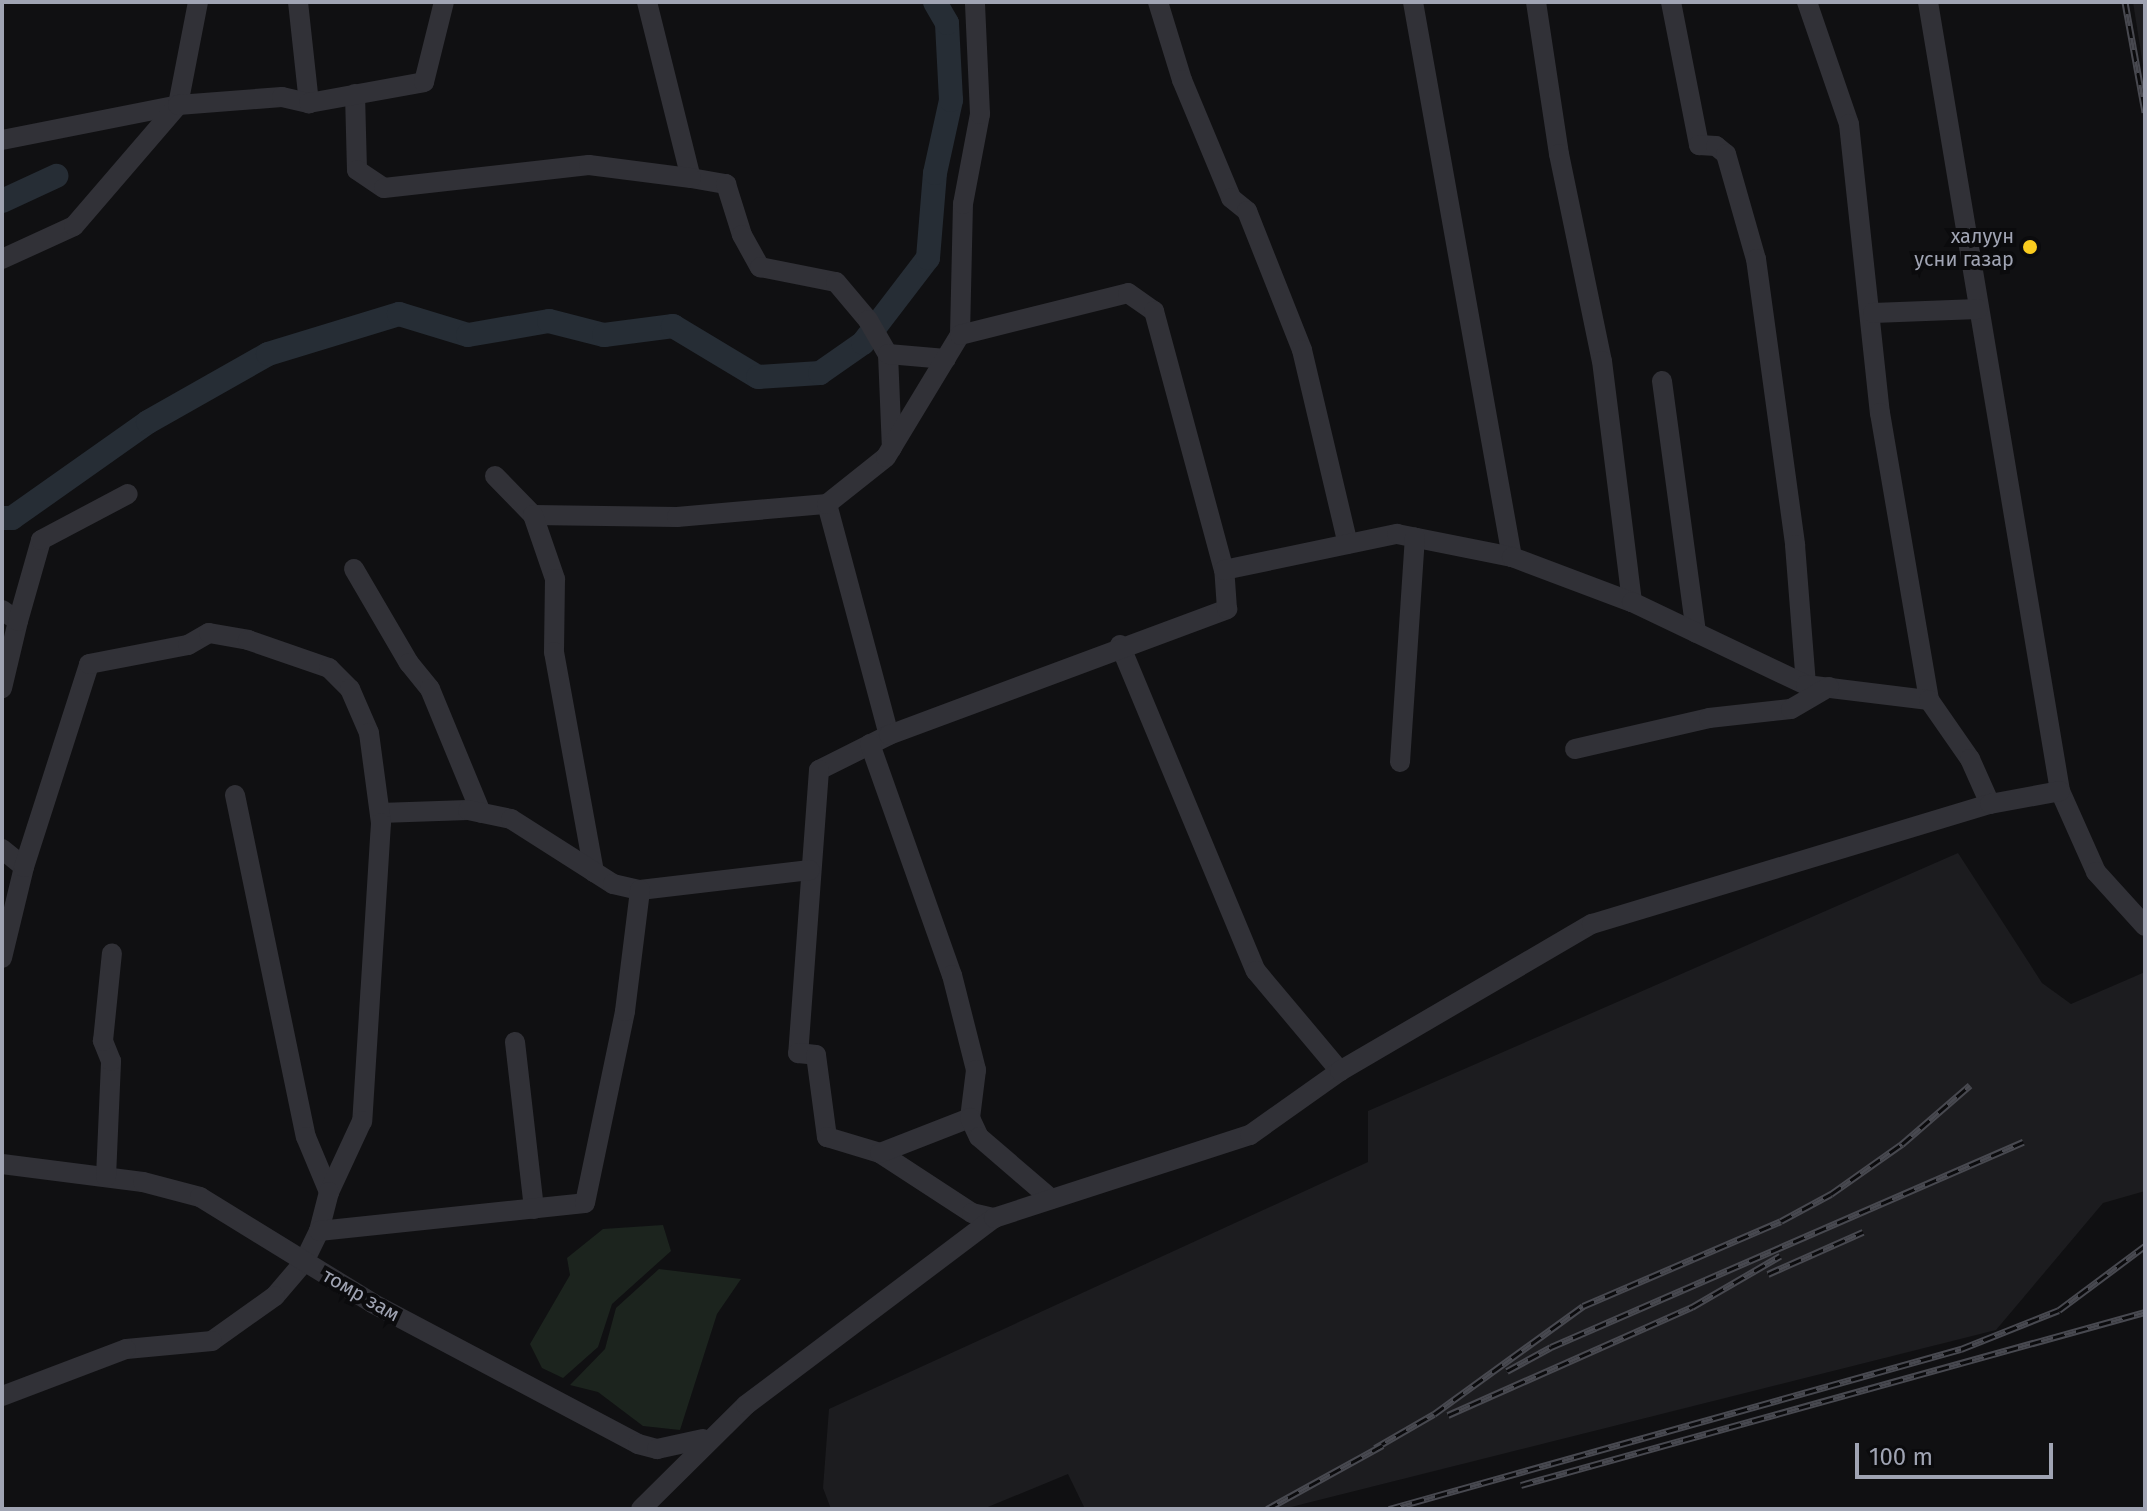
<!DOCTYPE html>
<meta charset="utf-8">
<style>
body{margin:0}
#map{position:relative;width:2147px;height:1511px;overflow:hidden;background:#101012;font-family:"Fira Sans",sans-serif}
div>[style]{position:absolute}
.built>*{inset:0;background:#1c1c1f}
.green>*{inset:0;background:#1c241e}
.river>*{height:24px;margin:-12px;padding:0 12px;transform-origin:12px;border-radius:12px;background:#262d35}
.minor>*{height:20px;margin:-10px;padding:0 10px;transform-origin:10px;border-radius:10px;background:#313137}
.rail>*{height:7px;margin-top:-3.5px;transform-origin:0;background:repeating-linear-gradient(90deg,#0b0b0d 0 12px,#484950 0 24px);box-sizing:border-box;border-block:2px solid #484950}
.dots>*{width:22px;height:22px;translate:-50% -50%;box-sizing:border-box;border:4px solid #0b0b0d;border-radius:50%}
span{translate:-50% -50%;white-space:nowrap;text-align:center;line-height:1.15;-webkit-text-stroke:8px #0b0b0d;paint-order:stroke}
.poi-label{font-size:20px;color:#a0a4b3}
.right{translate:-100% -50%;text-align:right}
.street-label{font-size:20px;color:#a0a4b3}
.frame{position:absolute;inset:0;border:4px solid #a0a4b3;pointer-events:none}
.scale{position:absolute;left:1855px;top:1443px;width:198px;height:36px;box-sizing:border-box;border:4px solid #a0a4b3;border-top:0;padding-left:10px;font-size:24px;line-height:28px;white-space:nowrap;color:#a0a4b3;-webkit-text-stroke:6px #0b0b0d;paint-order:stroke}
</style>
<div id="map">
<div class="built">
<div style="clip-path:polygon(2133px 2px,2145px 2px,2145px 78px)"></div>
<div style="clip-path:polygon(1958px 853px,2042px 983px,2071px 1004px,2145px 972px,2145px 1191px,2103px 1203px,1996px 1330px,1283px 1509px,1085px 1509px,1068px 1474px,983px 1509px,831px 1509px,823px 1488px,829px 1409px,1368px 1162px,1368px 1111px)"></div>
</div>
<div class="green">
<div style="clip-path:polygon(663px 1225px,671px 1251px,612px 1304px,598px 1347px,563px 1378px,542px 1368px,530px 1344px,570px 1275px,567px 1258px,603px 1229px)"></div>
<div style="clip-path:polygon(659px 1269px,741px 1279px,717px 1314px,680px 1430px,643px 1426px,598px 1392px,570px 1385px,605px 1349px,616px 1308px)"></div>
</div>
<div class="river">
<div style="left:2px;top:201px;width:60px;rotate:-24.8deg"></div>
<div style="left:2px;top:518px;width:10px"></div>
<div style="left:12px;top:518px;width:166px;rotate:-35.2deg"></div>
<div style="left:148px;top:422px;width:138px;rotate:-29.5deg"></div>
<div style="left:268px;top:354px;width:137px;rotate:-17deg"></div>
<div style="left:399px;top:314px;width:72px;rotate:16.9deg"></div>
<div style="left:468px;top:335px;width:82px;rotate:-9.8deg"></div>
<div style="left:549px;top:321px;width:57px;rotate:14.3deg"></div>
<div style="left:604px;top:335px;width:70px;rotate:-7.4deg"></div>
<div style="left:673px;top:326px;width:99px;rotate:31deg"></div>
<div style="left:758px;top:377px;width:62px;rotate:-3.7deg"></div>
<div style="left:820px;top:373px;width:52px;rotate:-34.9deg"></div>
<div style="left:863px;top:343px;width:107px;rotate:-52.6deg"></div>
<div style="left:928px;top:258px;width:85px;rotate:-85.3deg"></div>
<div style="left:935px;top:173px;width:75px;rotate:-77.6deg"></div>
<div style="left:951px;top:100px;width:77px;rotate:-93deg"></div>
<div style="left:947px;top:23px;width:24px;rotate:-120deg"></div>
</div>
<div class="minor">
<div style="left:298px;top:2px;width:102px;rotate:83.8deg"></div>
<div style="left:647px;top:2px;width:181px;rotate:76deg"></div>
<div style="left:691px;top:178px;width:36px;rotate:10deg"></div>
<div style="left:726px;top:184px;width:53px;rotate:72.6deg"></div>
<div style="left:742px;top:235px;width:37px;rotate:61deg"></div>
<div style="left:760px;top:267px;width:77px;rotate:11.2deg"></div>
<div style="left:836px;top:282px;width:50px;rotate:49.9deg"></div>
<div style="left:868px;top:320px;width:39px;rotate:60deg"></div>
<div style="left:888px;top:354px;width:94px;rotate:87.6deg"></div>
<div style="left:1158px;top:2px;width:82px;rotate:72.9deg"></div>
<div style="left:1182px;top:80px;width:128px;rotate:67.4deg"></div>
<div style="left:1231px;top:198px;width:21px;rotate:39deg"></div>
<div style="left:1247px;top:211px;width:149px;rotate:68.4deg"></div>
<div style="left:1302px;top:350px;width:199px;rotate:76.7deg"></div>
<div style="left:1413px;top:2px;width:564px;rotate:79.89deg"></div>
<div style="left:1536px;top:2px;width:154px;rotate:81.4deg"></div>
<div style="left:1559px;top:154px;width:211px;rotate:78.3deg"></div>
<div style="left:1602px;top:361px;width:243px;rotate:82.9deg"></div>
<div style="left:1671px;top:2px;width:146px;rotate:78.9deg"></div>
<div style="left:1699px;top:145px;width:17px;rotate:3deg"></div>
<div style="left:1716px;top:146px;width:13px;rotate:39deg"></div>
<div style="left:1726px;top:154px;width:109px;rotate:74.1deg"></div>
<div style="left:1756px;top:259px;width:289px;rotate:82.2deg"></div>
<div style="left:1795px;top:545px;width:140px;rotate:85.5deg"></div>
<div style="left:1807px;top:2px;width:129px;rotate:71deg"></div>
<div style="left:1849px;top:124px;width:291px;rotate:83.9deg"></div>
<div style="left:1880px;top:413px;width:291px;rotate:80.3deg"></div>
<div style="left:1928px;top:2px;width:800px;rotate:80.5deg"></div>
<div style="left:2060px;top:791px;width:89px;rotate:66deg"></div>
<div style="left:2096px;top:872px;width:73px;rotate:47.8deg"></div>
<div style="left:355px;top:94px;width:76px;rotate:88.5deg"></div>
<div style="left:357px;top:170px;width:32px;rotate:34deg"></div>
<div style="left:384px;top:188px;width:206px;rotate:-6.4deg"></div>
<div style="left:589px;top:165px;width:103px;rotate:7.3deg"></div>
<div style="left:2px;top:140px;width:179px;rotate:-11.2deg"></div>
<div style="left:178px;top:105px;width:105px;rotate:-79deg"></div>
<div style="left:2px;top:259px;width:79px;rotate:-24.6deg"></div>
<div style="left:74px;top:226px;width:160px;rotate:-49.3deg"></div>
<div style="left:178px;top:105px;width:104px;rotate:-4.4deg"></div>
<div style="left:282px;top:97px;width:28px;rotate:13deg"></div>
<div style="left:309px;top:103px;width:117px;rotate:-10.3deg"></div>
<div style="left:424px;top:82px;width:82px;rotate:-76deg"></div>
<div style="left:1873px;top:313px;width:105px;rotate:-2.2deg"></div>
<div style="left:960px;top:335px;width:131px;rotate:-88.7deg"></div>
<div style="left:963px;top:204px;width:92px;rotate:-79.3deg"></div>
<div style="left:980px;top:114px;width:112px;rotate:-92.6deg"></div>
<div style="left:888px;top:354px;width:58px;rotate:4.9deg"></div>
<div style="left:1662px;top:381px;width:254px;rotate:82.3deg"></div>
<div style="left:495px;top:476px;width:54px;rotate:45.7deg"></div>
<div style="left:533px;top:515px;width:144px;rotate:0.8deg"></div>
<div style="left:677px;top:517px;width:151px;rotate:-5deg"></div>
<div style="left:827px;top:504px;width:239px;rotate:75deg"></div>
<div style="left:889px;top:735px;width:78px;rotate:153.4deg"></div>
<div style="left:819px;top:770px;width:284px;rotate:94.2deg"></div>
<div style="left:798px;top:1053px;width:18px;rotate:6deg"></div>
<div style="left:816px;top:1055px;width:83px;rotate:82.4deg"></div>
<div style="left:827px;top:1137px;width:55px;rotate:16.8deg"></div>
<div style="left:880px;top:1153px;width:110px;rotate:33.1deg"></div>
<div style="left:972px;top:1213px;width:23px;rotate:13deg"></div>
<div style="left:827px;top:504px;width:75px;rotate:-38.5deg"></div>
<div style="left:886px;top:457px;width:143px;rotate:-58.8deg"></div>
<div style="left:960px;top:335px;width:173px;rotate:-14deg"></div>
<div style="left:1128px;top:293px;width:32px;rotate:35deg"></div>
<div style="left:1154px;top:311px;width:268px;rotate:74.9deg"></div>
<div style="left:533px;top:515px;width:68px;rotate:71deg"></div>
<div style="left:555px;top:579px;width:73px;rotate:90.8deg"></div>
<div style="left:554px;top:652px;width:224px;rotate:79.7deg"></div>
<div style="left:354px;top:569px;width:109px;rotate:59.7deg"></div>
<div style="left:409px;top:663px;width:33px;rotate:51deg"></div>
<div style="left:430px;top:689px;width:134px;rotate:67.6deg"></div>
<div style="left:2px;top:610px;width:19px;rotate:35deg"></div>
<div style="left:18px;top:621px;width:69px;rotate:103.4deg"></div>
<div style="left:18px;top:621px;width:84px;rotate:-74.1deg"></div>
<div style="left:41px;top:540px;width:98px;rotate:-27.9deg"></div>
<div style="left:1120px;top:645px;width:353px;rotate:67.4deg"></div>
<div style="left:1256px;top:971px;width:131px;rotate:50deg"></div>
<div style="left:889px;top:735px;width:361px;rotate:-20.4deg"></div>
<div style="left:1227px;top:609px;width:39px;rotate:-94deg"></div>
<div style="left:1224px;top:570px;width:177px;rotate:-11.8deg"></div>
<div style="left:1397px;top:534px;width:117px;rotate:11.3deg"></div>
<div style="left:1512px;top:557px;width:128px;rotate:20.6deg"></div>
<div style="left:1632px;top:602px;width:193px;rotate:25.5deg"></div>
<div style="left:1806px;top:685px;width:124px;rotate:7deg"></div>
<div style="left:1929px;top:700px;width:72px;rotate:55.2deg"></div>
<div style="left:1970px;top:759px;width:49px;rotate:66deg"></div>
<div style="left:870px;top:744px;width:245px;rotate:70.5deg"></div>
<div style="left:952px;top:975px;width:98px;rotate:75.8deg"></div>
<div style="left:976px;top:1070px;width:48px;rotate:97.1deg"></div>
<div style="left:1575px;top:749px;width:138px;rotate:-13deg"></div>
<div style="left:1709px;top:718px;width:82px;rotate:-6.3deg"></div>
<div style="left:1791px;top:709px;width:44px;rotate:-30.1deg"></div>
<div style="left:1400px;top:762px;width:225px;rotate:-86.2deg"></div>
<div style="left:235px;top:795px;width:349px;rotate:78.3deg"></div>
<div style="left:306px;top:1137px;width:60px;rotate:67.3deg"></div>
<div style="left:380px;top:813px;width:88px;rotate:-2deg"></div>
<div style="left:468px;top:810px;width:44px;rotate:11.8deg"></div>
<div style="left:511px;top:819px;width:121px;rotate:32.5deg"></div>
<div style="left:613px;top:884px;width:28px;rotate:13deg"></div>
<div style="left:640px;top:890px;width:171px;rotate:-6.7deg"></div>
<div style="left:2px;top:849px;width:28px;rotate:39deg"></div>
<div style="left:2px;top:958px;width:94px;rotate:-76.4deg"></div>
<div style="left:24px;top:867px;width:213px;rotate:-72.2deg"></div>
<div style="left:89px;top:664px;width:101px;rotate:-10.9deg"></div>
<div style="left:188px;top:645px;width:24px;rotate:-30deg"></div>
<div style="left:209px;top:633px;width:40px;rotate:10deg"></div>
<div style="left:248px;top:640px;width:86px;rotate:19.1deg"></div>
<div style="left:329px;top:668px;width:30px;rotate:45deg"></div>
<div style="left:350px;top:689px;width:48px;rotate:66.6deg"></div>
<div style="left:369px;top:733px;width:91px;rotate:82.4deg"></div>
<div style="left:381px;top:823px;width:299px;rotate:93.6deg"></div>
<div style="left:362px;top:1121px;width:78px;rotate:114.9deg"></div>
<div style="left:329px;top:1192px;width:40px;rotate:104.4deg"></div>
<div style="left:319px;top:1231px;width:34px;rotate:116deg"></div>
<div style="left:304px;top:1262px;width:45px;rotate:130.5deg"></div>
<div style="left:275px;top:1296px;width:77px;rotate:144.5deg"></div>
<div style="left:212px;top:1341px;width:86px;rotate:174.7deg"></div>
<div style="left:126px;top:1349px;width:133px;rotate:159.2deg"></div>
<div style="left:515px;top:1042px;width:168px;rotate:83.5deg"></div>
<div style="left:880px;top:1153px;width:97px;rotate:-21.3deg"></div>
<div style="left:970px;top:1118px;width:21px;rotate:65deg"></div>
<div style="left:979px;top:1137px;width:95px;rotate:40.7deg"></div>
<div style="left:2px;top:1164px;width:142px;rotate:7.3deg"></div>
<div style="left:143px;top:1182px;width:59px;rotate:14.7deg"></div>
<div style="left:200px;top:1197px;width:202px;rotate:31.6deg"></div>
<div style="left:372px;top:1303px;width:301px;rotate:27.9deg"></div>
<div style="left:638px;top:1444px;width:20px;rotate:15deg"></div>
<div style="left:657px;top:1449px;width:47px;rotate:-12.3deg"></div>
<div style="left:106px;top:1177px;width:116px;rotate:-87.5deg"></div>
<div style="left:111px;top:1061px;width:22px;rotate:-112deg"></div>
<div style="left:103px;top:1041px;width:88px;rotate:-84.2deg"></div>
<div style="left:319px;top:1231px;width:267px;rotate:-6deg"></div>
<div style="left:585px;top:1203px;width:196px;rotate:-78.2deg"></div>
<div style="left:625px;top:1011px;width:122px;rotate:-82.9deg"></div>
<div style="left:641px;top:1509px;width:148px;rotate:-44.7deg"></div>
<div style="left:746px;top:1405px;width:311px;rotate:-37deg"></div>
<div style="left:994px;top:1218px;width:269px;rotate:-18deg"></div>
<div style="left:1250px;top:1135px;width:110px;rotate:-35.4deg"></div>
<div style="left:1340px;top:1071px;width:292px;rotate:-30.3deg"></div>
<div style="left:1592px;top:924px;width:416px;rotate:-16.8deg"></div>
<div style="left:1990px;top:804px;width:71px;rotate:-10.5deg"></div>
</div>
<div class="rail">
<div style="left:2125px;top:2px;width:112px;rotate:79.7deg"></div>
<div style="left:1768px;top:1274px;width:104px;rotate:-23.9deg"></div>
<div style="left:1507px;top:1371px;width:50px;rotate:-28.6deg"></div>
<div style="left:1551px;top:1347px;width:515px;rotate:-23.48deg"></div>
<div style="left:1448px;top:1415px;width:267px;rotate:-23.9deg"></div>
<div style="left:1692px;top:1307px;width:102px;rotate:-30.1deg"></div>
<div style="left:1375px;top:1448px;width:68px;rotate:-30deg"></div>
<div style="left:1434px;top:1414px;width:184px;rotate:-35.9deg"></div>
<div style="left:1583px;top:1306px;width:215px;rotate:-23.2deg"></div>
<div style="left:1781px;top:1221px;width:57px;rotate:-28.4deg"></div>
<div style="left:1831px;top:1194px;width:87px;rotate:-35.2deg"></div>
<div style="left:1902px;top:1144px;width:90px;rotate:-40.9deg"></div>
<div style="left:1521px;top:1485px;width:648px;rotate:-15.5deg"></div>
<div style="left:1267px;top:1509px;width:132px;rotate:-28.9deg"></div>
<div style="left:1389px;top:1509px;width:594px;rotate:-15.63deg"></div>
<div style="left:1961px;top:1349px;width:105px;rotate:-21.7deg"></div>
<div style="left:2059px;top:1310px;width:107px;rotate:-36.7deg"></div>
</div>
<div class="dots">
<div style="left:2030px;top:247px;background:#facc1f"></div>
</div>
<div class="poi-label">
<span class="right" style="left:2014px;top:248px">халуун<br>усни газар</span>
</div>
<div class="street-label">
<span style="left:361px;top:1295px;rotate:30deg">томр зам</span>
</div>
<div class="frame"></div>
<div class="scale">100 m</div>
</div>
